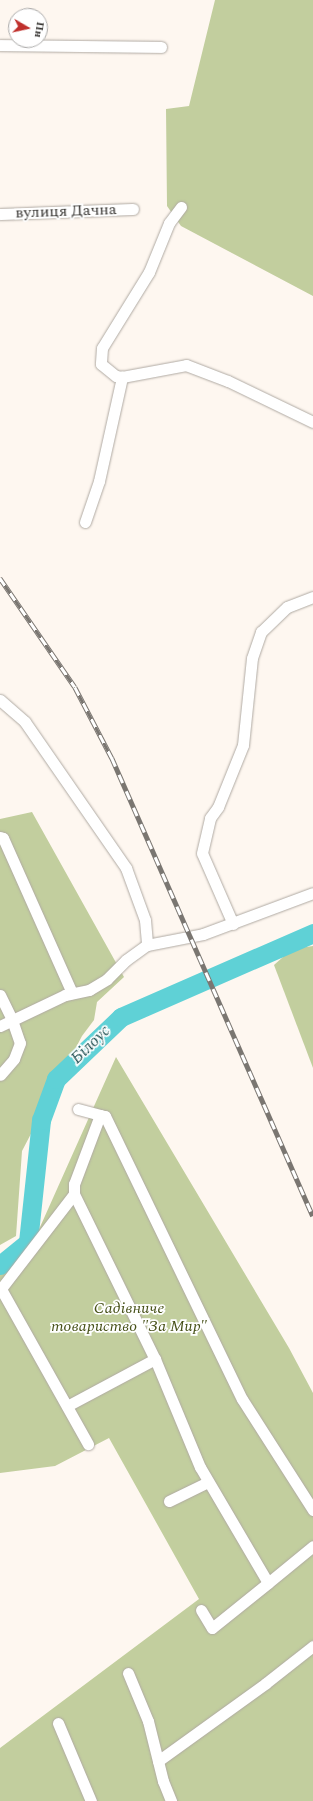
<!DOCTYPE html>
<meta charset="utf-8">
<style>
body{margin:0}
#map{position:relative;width:313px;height:1801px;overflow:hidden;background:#fef7f0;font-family:Spectral,serif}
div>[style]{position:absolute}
.green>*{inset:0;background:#c2ce9e}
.river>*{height:19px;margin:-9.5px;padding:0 9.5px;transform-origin:9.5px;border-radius:9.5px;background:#5fd1d6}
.roads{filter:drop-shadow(0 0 1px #b0aaa3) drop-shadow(0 0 1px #b0aaa3)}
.minor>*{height:11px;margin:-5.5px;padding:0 5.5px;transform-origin:5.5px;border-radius:5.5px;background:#fff}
.rail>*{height:4.5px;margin-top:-2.25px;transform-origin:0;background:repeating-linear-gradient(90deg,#fff 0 9px,#7a7671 0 18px);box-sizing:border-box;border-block:1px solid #7a7671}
span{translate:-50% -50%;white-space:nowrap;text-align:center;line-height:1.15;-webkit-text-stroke:3.5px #fff;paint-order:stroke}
.street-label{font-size:16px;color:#32302d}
.park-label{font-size:16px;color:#465017;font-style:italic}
.water-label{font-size:17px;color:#194c4e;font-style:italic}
.north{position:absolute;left:8px;top:8px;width:40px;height:40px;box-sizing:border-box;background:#fff;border:1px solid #adacab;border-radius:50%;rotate:99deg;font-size:11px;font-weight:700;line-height:16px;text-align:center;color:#32302d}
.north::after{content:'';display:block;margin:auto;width:14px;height:18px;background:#bf302c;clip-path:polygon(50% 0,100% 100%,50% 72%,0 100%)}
</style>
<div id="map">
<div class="green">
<div style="clip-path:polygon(215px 0,313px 0,313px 296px,181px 226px,167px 206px,166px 109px,189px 106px)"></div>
<div style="clip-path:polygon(32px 812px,124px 977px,97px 1002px,94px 1020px,82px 1036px,22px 1151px,16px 1236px,0 1245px,0 819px)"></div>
<div style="clip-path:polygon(313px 946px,313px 1068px,274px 965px,292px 949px)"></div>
<div style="clip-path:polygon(116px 1057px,289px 1348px,313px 1393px,313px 1801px,0 1801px,0 1748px,199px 1599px,109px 1438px,55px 1466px,0 1473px,0 1275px,32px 1245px)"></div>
</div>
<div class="river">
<div style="left:0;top:1265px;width:36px;rotate:-39deg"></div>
<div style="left:28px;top:1242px;width:123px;rotate:-83.9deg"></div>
<div style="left:41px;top:1120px;width:44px;rotate:-69.9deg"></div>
<div style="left:56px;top:1079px;width:90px;rotate:-43.6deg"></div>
<div style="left:121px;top:1017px;width:210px;rotate:-23.6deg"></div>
</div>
<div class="roads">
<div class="minor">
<div style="left:0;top:45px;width:161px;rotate:0.7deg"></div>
<div style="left:181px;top:207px;width:20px;rotate:127deg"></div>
<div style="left:169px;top:223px;width:53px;rotate:112.2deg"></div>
<div style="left:149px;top:272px;width:89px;rotate:121.7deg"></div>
<div style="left:102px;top:348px;width:16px;rotate:94deg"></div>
<div style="left:101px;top:364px;width:19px;rotate:39deg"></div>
<div style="left:116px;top:376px;width:6px;rotate:9deg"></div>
<div style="left:122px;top:377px;width:65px;rotate:-10.6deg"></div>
<div style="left:186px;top:365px;width:45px;rotate:20.9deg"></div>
<div style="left:228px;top:381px;width:94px;rotate:25.8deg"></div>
<div style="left:0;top:214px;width:133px;rotate:-2.2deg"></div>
<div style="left:85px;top:522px;width:43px;rotate:-71.1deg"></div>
<div style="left:99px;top:481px;width:107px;rotate:-77.5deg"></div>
<div style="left:0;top:700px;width:33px;rotate:41deg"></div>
<div style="left:25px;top:722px;width:178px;rotate:55.3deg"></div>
<div style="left:126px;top:868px;width:55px;rotate:69.9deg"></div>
<div style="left:145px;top:920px;width:25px;rotate:85deg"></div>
<div style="left:0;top:837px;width:3px;rotate:18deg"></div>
<div style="left:3px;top:838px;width:170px;rotate:66deg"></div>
<div style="left:233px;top:924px;width:77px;rotate:-113.6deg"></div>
<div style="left:202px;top:853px;width:36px;rotate:-77deg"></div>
<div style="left:210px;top:818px;width:14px;rotate:-54deg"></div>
<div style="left:218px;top:807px;width:67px;rotate:-68deg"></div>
<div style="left:243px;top:745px;width:87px;rotate:-84.1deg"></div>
<div style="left:252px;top:658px;width:28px;rotate:-71deg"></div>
<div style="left:261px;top:632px;width:36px;rotate:-44deg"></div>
<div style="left:287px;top:607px;width:28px;rotate:-21deg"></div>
<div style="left:0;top:995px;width:28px;rotate:64deg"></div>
<div style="left:12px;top:1020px;width:24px;rotate:71deg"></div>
<div style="left:20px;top:1043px;width:17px;rotate:111deg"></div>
<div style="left:14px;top:1059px;width:21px;rotate:131deg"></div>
<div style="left:0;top:1026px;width:72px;rotate:-25.5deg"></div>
<div style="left:65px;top:995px;width:25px;rotate:-12deg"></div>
<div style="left:89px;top:990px;width:21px;rotate:-31deg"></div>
<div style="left:107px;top:979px;width:27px;rotate:-45deg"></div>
<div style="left:126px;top:960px;width:26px;rotate:-36deg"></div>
<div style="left:147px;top:945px;width:57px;rotate:-11.1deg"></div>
<div style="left:203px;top:934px;width:117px;rotate:-20.4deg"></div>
<div style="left:78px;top:1109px;width:28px;rotate:15deg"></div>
<div style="left:105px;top:1116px;width:314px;rotate:64.2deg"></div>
<div style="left:242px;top:1399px;width:132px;rotate:57.4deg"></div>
<div style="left:100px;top:1115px;width:74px;rotate:110.6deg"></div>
<div style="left:74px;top:1184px;width:10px;rotate:90deg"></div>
<div style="left:74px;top:1194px;width:184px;rotate:63.9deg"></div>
<div style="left:155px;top:1359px;width:117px;rotate:67.4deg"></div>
<div style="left:200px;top:1467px;width:134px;rotate:59.6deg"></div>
<div style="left:268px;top:1583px;width:58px;rotate:-39.4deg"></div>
<div style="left:1px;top:1289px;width:178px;rotate:60.7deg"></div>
<div style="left:0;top:1290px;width:121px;rotate:-52.4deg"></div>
<div style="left:67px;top:1406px;width:100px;rotate:-28.1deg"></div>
<div style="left:169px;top:1501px;width:43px;rotate:-26deg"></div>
<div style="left:201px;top:1610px;width:21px;rotate:59deg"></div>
<div style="left:212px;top:1628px;width:72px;rotate:-38.8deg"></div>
<div style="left:128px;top:1673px;width:52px;rotate:67.4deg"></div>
<div style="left:148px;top:1721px;width:62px;rotate:76deg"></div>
<div style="left:163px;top:1781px;width:22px;rotate:68deg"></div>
<div style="left:58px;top:1723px;width:85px;rotate:67.1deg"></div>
<div style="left:158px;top:1761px;width:133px;rotate:-35.8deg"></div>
<div style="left:266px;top:1683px;width:60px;rotate:-38.2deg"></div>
</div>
</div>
<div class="rail">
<div style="left:0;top:578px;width:132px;rotate:55.5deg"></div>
<div style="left:75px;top:687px;width:80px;rotate:62.5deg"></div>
<div style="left:112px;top:758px;width:500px;rotate:66.31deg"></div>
</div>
<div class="street-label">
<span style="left:66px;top:211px;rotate:-2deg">вулиця Дачна</span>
</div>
<div class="park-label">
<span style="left:129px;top:1317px">Садівниче<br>товариство "За Мир"</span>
</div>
<div class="water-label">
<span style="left:91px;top:1045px;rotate:-44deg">Білоус</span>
</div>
<div class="north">Пн</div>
</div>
